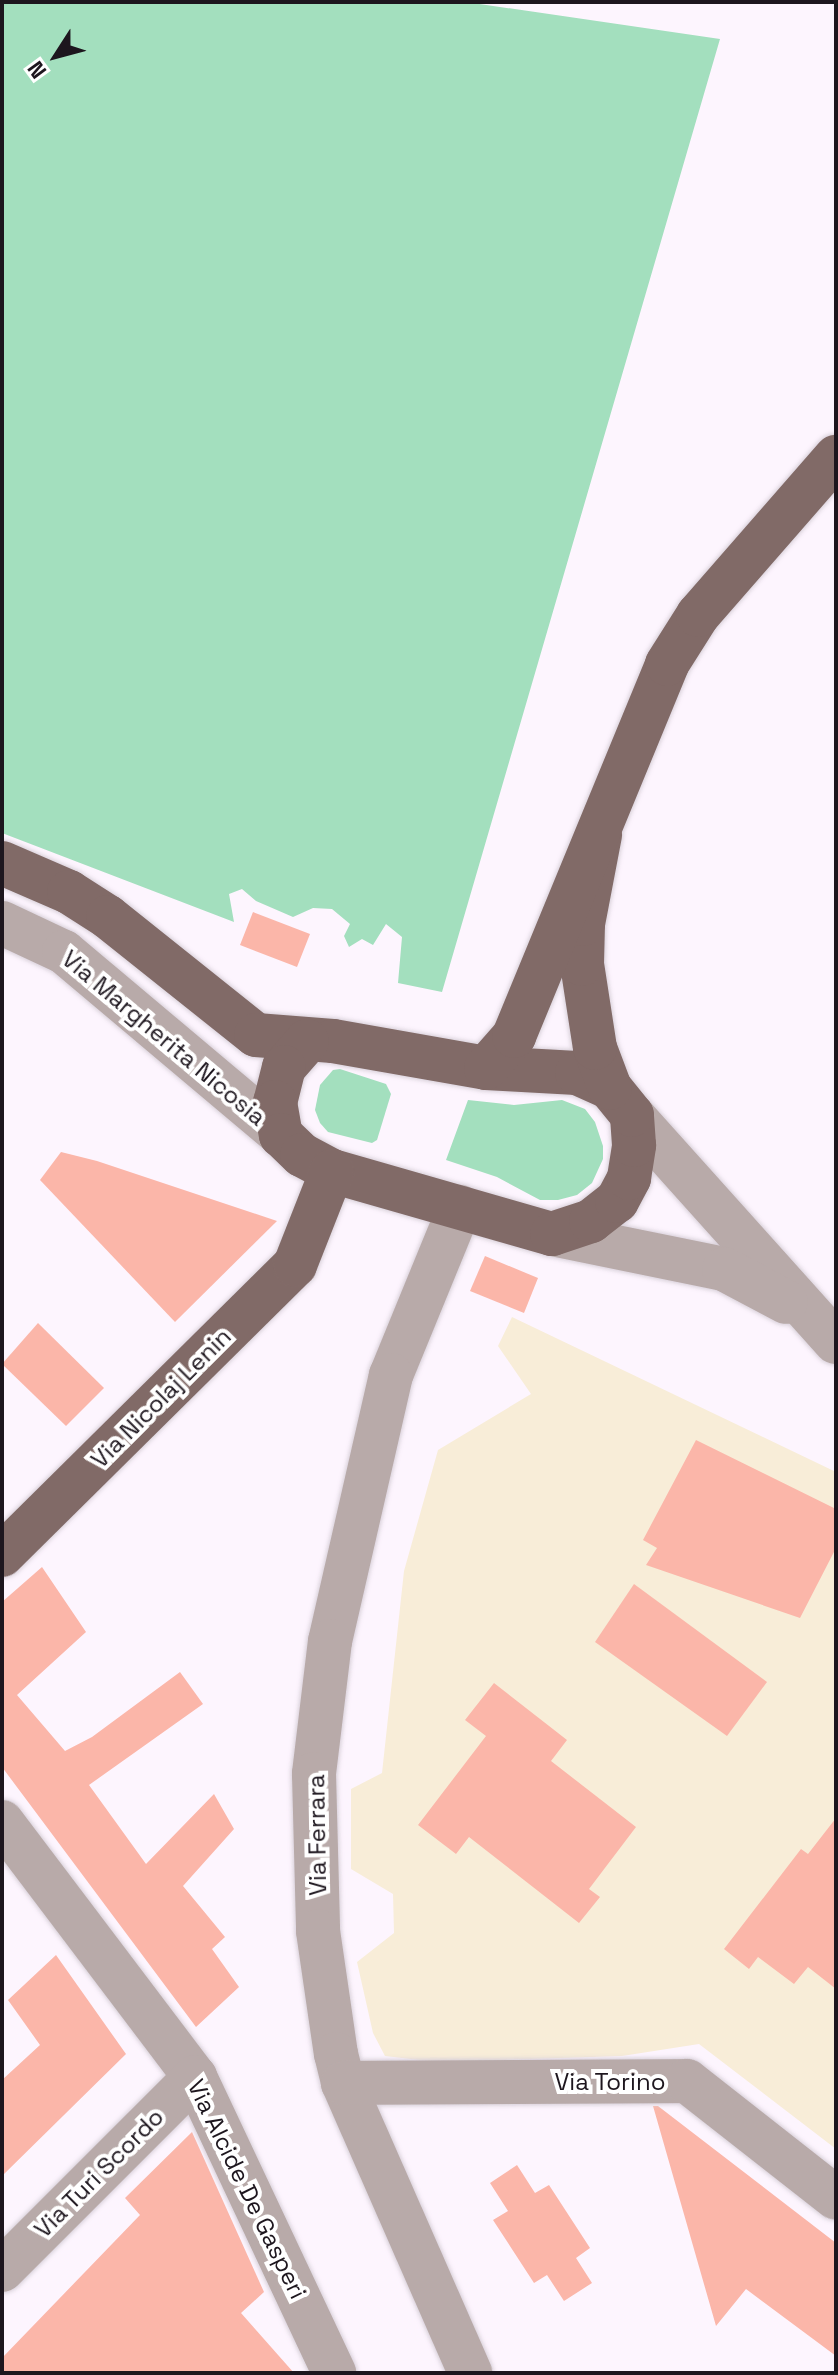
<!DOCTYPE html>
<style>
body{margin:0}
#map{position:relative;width:838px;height:2375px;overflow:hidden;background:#fdf5fe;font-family:"Space Grotesk",sans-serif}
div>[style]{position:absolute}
.education>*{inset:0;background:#f8edd8}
.green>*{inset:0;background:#a3dfbe}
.building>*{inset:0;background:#fbb6a9}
.roads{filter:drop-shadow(0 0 2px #d9d1da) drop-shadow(0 0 2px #d9d1da)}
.minor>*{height:44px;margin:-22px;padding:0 22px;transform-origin:22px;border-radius:22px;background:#b8aaa9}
.major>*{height:44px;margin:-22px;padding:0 22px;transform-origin:22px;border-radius:22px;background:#816a67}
span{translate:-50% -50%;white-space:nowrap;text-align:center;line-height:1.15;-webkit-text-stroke:8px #fff;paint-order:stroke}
.street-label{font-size:24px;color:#1d161e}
.frame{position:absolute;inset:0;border:4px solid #1d161e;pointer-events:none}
.north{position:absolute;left:16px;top:16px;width:80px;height:80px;-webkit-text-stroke:6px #fff;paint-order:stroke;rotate:234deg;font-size:22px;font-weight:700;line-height:32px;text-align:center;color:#1d161e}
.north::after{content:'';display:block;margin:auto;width:28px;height:36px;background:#1d161e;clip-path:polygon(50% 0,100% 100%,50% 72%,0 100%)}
</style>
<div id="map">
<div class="education">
<div style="clip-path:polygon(512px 1317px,836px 1472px,836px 2149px,699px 2044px,622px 2056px,437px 2062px,385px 2056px,373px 2033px,357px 1962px,394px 1933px,393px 1894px,351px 1869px,351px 1789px,382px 1773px,404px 1571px,438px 1450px,531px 1394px,498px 1346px)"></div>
</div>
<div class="green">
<div style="clip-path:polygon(2px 2px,466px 2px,720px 39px,442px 992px,398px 983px,402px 937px,386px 924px,373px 945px,362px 939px,349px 947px,344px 936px,350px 924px,332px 909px,313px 908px,293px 917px,256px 901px,242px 889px,229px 894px,234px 922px,2px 833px)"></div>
<div style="clip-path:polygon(340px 1069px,386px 1084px,391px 1094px,377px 1140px,372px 1143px,328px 1132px,320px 1123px,315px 1110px,320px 1085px,333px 1070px)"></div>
<div style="clip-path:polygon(468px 1100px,514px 1105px,562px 1100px,585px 1109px,595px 1122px,603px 1146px,603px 1159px,592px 1183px,577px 1195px,558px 1200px,540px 1200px,497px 1177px,446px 1160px)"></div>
</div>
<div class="building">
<div style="clip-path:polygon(253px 912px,310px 934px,297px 967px,240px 945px)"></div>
<div style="clip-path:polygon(61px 1152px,97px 1161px,277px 1221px,175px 1322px,40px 1180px)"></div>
<div style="clip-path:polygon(485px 1256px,538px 1278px,524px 1313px,470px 1291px)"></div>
<div style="clip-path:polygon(38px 1323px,104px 1388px,66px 1426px,2px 1364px)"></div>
<div style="clip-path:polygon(696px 1440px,836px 1509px,836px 1548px,800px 1618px,646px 1565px,657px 1548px,643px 1540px)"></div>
<div style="clip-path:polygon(42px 1567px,86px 1632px,17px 1695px,65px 1751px,92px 1737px,180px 1672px,203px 1704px,89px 1785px,146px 1864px,214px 1794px,234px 1829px,183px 1886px,225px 1937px,212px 1949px,239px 1987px,196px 2027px,2px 1767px,2px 1602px)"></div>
<div style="clip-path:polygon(634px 1584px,767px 1682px,727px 1736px,595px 1642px)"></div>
<div style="clip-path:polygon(494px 1683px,567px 1740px,551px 1761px,636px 1827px,589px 1889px,600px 1897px,579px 1923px,469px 1837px,456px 1854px,418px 1825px,486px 1736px,465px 1720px)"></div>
<div style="clip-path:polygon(836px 1818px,836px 1989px,808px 1967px,794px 1984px,758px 1957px,749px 1969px,724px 1949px,801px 1849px,808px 1854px)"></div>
<div style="clip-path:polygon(56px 1955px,126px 2054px,2px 2176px,2px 2080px,40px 2045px,8px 2000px)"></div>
<div style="clip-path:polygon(653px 2106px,658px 2106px,836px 2243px,836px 2356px,746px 2289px,716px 2326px)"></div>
<div style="clip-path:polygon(192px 2132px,264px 2292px,241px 2313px,294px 2373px,2px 2373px,2px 2358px,140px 2215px,125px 2198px)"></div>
<div style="clip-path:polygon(517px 2165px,535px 2193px,549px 2185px,590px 2248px,576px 2258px,592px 2283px,564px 2301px,547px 2275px,534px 2283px,493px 2220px,508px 2211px,490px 2183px)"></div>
</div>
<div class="roads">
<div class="minor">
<div style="left:2px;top:923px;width:68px;rotate:25.1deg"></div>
<div style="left:64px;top:952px;width:284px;rotate:40.1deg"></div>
<div style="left:632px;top:1115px;width:305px;rotate:48.1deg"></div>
<div style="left:460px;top:1207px;width:182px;rotate:112.3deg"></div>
<div style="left:391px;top:1375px;width:273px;rotate:102.9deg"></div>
<div style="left:330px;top:1641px;width:134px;rotate:96.9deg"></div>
<div style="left:314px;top:1774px;width:157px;rotate:88.5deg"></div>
<div style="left:318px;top:1931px;width:124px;rotate:81.7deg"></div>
<div style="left:336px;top:2054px;width:30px;rotate:76deg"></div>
<div style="left:343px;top:2083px;width:317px;rotate:66.3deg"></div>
<div style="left:552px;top:1234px;width:176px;rotate:11.5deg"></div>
<div style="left:724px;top:1269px;width:70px;rotate:28deg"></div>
<div style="left:2px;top:1822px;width:320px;rotate:52.9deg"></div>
<div style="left:195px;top:2077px;width:327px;rotate:64.8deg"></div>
<div style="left:343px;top:2083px;width:344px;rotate:-0.3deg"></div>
<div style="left:687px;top:2081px;width:189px;rotate:38.1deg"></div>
<div style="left:2px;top:2270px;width:273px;rotate:-45deg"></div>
</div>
<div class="major">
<div style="left:2px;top:863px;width:73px;rotate:23.4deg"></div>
<div style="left:69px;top:892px;width:46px;rotate:32.7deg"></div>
<div style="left:108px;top:917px;width:189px;rotate:38.6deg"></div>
<div style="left:256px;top:1035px;width:77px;rotate:4.5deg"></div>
<div style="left:333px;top:1041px;width:155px;rotate:10deg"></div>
<div style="left:486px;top:1068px;width:91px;rotate:3.1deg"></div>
<div style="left:577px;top:1073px;width:36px;rotate:24deg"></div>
<div style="left:307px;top:1041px;width:35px;rotate:131deg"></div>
<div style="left:284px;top:1067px;width:36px;rotate:104deg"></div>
<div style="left:275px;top:1102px;width:34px;rotate:80deg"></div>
<div style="left:281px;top:1135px;width:29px;rotate:44deg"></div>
<div style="left:302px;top:1155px;width:34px;rotate:28deg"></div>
<div style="left:332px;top:1171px;width:229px;rotate:16deg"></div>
<div style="left:552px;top:1234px;width:41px;rotate:-18.4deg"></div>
<div style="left:591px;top:1221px;width:33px;rotate:-38deg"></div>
<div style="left:617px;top:1201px;width:26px;rotate:-62deg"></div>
<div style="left:629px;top:1178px;width:33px;rotate:-81deg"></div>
<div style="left:634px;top:1145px;width:30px;rotate:-94deg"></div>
<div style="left:632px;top:1115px;width:35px;rotate:-129deg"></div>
<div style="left:610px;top:1088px;width:43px;rotate:-110.6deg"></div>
<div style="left:595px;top:1048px;width:85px;rotate:-98.8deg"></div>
<div style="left:582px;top:964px;width:40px;rotate:-88.6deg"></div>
<div style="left:583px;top:924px;width:91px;rotate:-79.2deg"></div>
<div style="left:486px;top:1068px;width:43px;rotate:-48.8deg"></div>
<div style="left:514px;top:1036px;width:402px;rotate:-67.6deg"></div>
<div style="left:667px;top:664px;width:58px;rotate:-57.7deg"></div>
<div style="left:698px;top:615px;width:210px;rotate:-48.9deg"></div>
<div style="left:2px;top:1555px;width:412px;rotate:-44.7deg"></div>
<div style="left:295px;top:1265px;width:101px;rotate:-68.5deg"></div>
</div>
</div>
<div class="street-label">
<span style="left:164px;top:1038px;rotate:40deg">Via Margherita Nicosia</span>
<span style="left:161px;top:1398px;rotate:-45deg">Via Nicolaj Lenin</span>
<span style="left:317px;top:1835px;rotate:-91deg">Via Ferrara</span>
<span style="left:610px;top:2082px">Via Torino</span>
<span style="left:99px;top:2173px;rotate:-45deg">Via Turi Scordo</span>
<span style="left:247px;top:2189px;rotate:64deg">Via Alcide De Gasperi</span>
</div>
<div class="frame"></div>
<div class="north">N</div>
</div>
